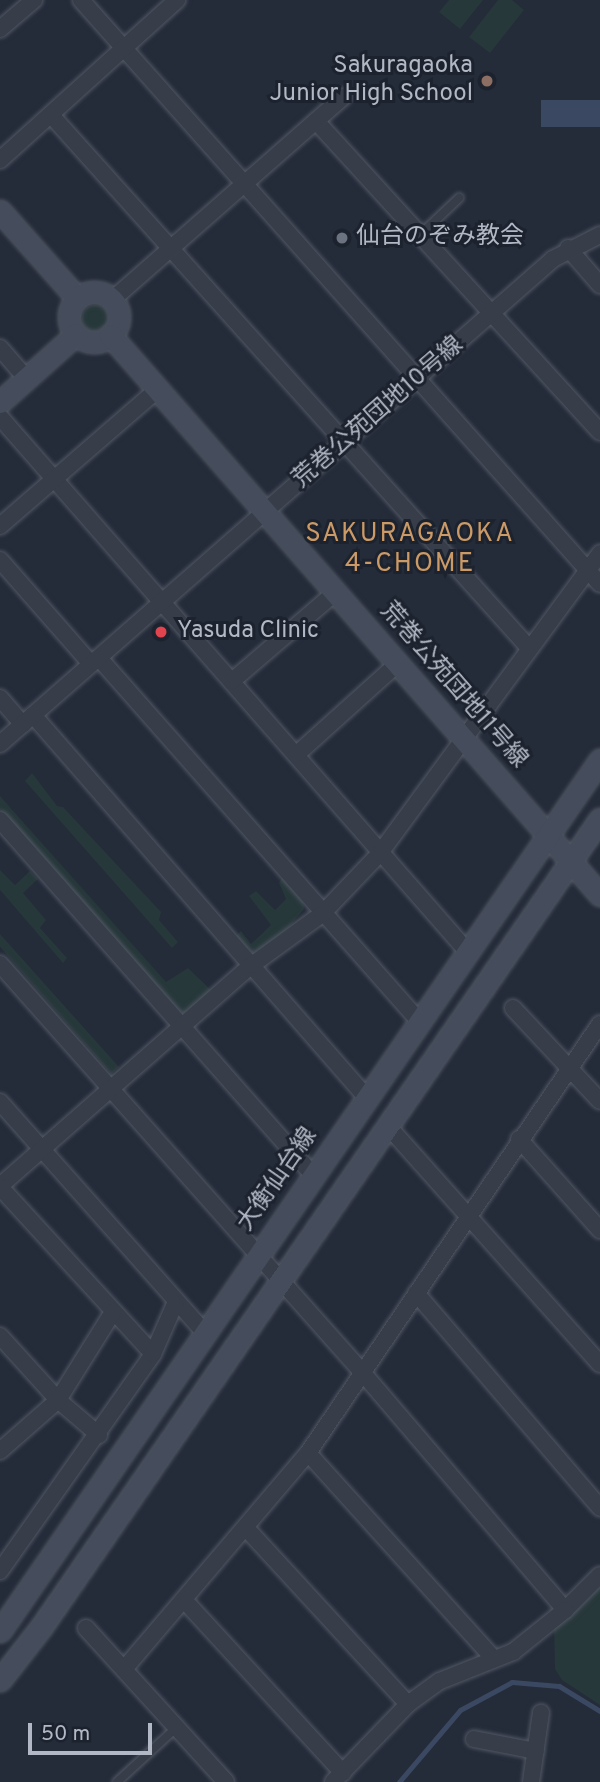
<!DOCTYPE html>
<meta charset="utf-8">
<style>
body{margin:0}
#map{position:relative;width:600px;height:1782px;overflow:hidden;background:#242b39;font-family:Overpass,"Noto Sans JP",sans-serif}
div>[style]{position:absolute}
.green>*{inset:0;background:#27383b}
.round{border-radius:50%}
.water>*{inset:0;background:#3a4861}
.stream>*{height:5px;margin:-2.5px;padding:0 2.5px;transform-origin:2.5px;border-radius:2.5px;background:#3a4861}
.roads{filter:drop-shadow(0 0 2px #525864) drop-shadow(0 0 2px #525864)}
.lane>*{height:8px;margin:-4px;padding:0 4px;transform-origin:4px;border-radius:4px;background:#373e4a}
.street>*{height:16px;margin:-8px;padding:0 8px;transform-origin:8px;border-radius:8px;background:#373e4a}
.secondary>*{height:21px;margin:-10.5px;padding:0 10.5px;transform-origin:10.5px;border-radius:10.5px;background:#454c5c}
.secondary>.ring{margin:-10.5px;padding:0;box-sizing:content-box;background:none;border:21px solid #454c5c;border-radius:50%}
.dots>*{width:19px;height:19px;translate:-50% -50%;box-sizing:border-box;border:4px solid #1c232e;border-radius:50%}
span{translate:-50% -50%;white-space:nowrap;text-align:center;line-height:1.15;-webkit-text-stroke:6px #1c232e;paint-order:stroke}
.poi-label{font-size:24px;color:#b2b8c5}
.right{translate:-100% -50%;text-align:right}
.left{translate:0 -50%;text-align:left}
.street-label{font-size:24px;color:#b2b8c5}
.neighbourhood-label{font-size:26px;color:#cc9a66;letter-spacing:2px}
.scale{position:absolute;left:28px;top:1723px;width:124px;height:32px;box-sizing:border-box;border:4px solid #b2b8c5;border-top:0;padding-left:9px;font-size:21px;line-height:24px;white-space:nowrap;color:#b2b8c5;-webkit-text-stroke:5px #1c232e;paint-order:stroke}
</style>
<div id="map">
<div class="green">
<div style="clip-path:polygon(449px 0,483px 0,460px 29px,439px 12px)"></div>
<div style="clip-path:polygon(498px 0,512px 0,524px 10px,490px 53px,469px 37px)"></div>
<div class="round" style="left:82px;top:305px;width:26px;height:26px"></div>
<div style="clip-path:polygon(32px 773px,57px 806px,63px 807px,161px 912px,159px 920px,178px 942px,172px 948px,25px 781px)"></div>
<div style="clip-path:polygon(0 796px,166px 982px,188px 968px,211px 990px,185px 1013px,176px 1010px,0 810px)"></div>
<div style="clip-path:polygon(0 870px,15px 885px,30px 871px,38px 879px,23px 893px,46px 920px,40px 928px,67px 958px,63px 963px,0 890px)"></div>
<div style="clip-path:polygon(282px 878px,303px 901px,304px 909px,288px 928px,255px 955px,235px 937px,241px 931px,251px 944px,271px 925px,249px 896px,256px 891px,275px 910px,286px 899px,279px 883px)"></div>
<div style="clip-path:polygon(0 934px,119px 1067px,111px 1074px,0 947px)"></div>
<div style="clip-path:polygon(600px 1586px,600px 1705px,562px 1680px,555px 1669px,554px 1628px)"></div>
</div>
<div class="water">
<div style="clip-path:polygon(541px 100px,600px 100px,600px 127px,541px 127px)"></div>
</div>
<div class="stream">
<div style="left:399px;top:1782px;width:94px;rotate:-49.7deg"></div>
<div style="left:460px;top:1710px;width:59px;rotate:-28.3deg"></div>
<div style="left:512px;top:1682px;width:47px;rotate:4.9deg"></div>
<div style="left:559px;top:1686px;width:48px;rotate:31.4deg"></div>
</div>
<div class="roads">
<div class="lane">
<div style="left:420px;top:235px;width:54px;rotate:-43.5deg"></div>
<div style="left:117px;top:1782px;width:81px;rotate:-42.5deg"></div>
</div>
<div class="street">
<div style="left:81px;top:0;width:781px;rotate:48.37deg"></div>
<div style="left:0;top:29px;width:45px;rotate:-40.5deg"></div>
<div style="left:51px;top:115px;width:716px;rotate:48.11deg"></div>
<div style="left:316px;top:121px;width:421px;rotate:47.6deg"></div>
<div style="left:0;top:160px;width:239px;rotate:-42.1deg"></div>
<div style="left:568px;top:248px;width:49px;rotate:49.1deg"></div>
<div style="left:112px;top:300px;width:308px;rotate:-41.3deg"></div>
<div style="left:0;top:348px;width:40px;rotate:49deg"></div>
<div style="left:0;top:417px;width:709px;rotate:48.83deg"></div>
<div style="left:0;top:526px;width:209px;rotate:-40.9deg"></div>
<div style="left:0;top:560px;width:138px;rotate:48.8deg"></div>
<div style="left:99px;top:658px;width:484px;rotate:48.6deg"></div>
<div style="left:232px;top:681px;width:137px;rotate:-40.6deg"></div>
<div style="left:0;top:698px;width:35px;rotate:49deg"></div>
<div style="left:33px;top:715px;width:508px;rotate:48.91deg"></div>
<div style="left:0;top:744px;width:736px;rotate:-41.25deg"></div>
<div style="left:553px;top:259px;width:53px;rotate:-27.1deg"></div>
<div style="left:296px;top:755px;width:137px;rotate:-42deg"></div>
<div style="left:0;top:820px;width:473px;rotate:48.6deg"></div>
<div style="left:0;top:964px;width:545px;rotate:48.42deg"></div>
<div style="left:362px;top:1372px;width:313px;rotate:49.5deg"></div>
<div style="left:565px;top:1610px;width:49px;rotate:-45deg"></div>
<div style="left:513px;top:1008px;width:127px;rotate:46.9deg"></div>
<div style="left:0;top:1102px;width:309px;rotate:48.4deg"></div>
<div style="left:387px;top:1125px;width:320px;rotate:48.3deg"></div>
<div style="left:519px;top:1139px;width:122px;rotate:48.3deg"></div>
<div style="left:0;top:1186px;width:335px;rotate:-41.3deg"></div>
<div style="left:252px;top:965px;width:87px;rotate:-36.1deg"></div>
<div style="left:322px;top:914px;width:84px;rotate:-46.4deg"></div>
<div style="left:380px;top:853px;width:372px;rotate:-53.7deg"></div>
<div style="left:0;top:1187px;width:226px;rotate:47.5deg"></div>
<div style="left:416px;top:1293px;width:283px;rotate:49.4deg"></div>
<div style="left:0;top:1336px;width:86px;rotate:47.8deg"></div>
<div style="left:58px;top:1400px;width:54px;rotate:40.5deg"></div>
<div style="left:0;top:1451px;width:77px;rotate:-41.3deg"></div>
<div style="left:58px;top:1400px;width:104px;rotate:-58deg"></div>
<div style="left:308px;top:1453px;width:276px;rotate:47.9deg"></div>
<div style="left:246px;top:1528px;width:239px;rotate:47.4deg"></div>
<div style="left:408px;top:1704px;width:39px;rotate:-36deg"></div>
<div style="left:440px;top:1681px;width:79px;rotate:-21.7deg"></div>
<div style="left:513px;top:1652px;width:67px;rotate:-38.9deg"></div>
<div style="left:0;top:1571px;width:266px;rotate:-54.8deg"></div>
<div style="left:153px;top:1354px;width:55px;rotate:-66.3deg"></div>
<div style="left:184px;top:1600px;width:235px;rotate:47.4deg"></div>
<div style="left:86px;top:1628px;width:208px;rotate:47.7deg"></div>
<div style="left:125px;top:1668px;width:282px;rotate:-49.6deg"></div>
<div style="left:308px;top:1453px;width:519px;rotate:-55.76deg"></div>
<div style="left:474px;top:1739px;width:63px;rotate:11deg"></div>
<div style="left:333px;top:1782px;width:108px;rotate:-46.1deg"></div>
<div style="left:531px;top:1782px;width:70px;rotate:-81.8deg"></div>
</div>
<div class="secondary">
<div style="left:0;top:211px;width:116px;rotate:48.5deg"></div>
<div class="ring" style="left:69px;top:292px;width:29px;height:29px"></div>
<div style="left:110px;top:335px;width:744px;rotate:48.81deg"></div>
<div style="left:0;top:402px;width:102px;rotate:-41.8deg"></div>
<div style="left:0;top:1631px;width:1058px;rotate:-55.44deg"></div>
<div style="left:0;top:1680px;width:68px;rotate:-52.1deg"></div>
<div style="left:42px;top:1626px;width:981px;rotate:-55.34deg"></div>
</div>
</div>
<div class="dots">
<div style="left:487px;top:81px;background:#8d6e63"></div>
<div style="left:342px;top:238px;background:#6b7280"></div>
<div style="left:161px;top:632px;background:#e0444e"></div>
</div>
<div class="poi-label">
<span class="right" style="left:473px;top:81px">Sakuragaoka<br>Junior High School</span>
<span class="left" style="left:356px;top:238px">仙台のぞみ教会</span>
<span class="left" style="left:177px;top:632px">Yasuda Clinic</span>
</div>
<div class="street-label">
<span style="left:379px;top:413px;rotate:-41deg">荒巻公苑団地10号線</span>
<span style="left:453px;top:686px;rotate:49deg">荒巻公苑団地11号線</span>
<span style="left:278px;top:1180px;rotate:-55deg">大衡仙台線</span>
</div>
<div class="neighbourhood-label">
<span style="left:410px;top:550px">SAKURAGAOKA<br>4-CHOME</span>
</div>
<div class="scale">50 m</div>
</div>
